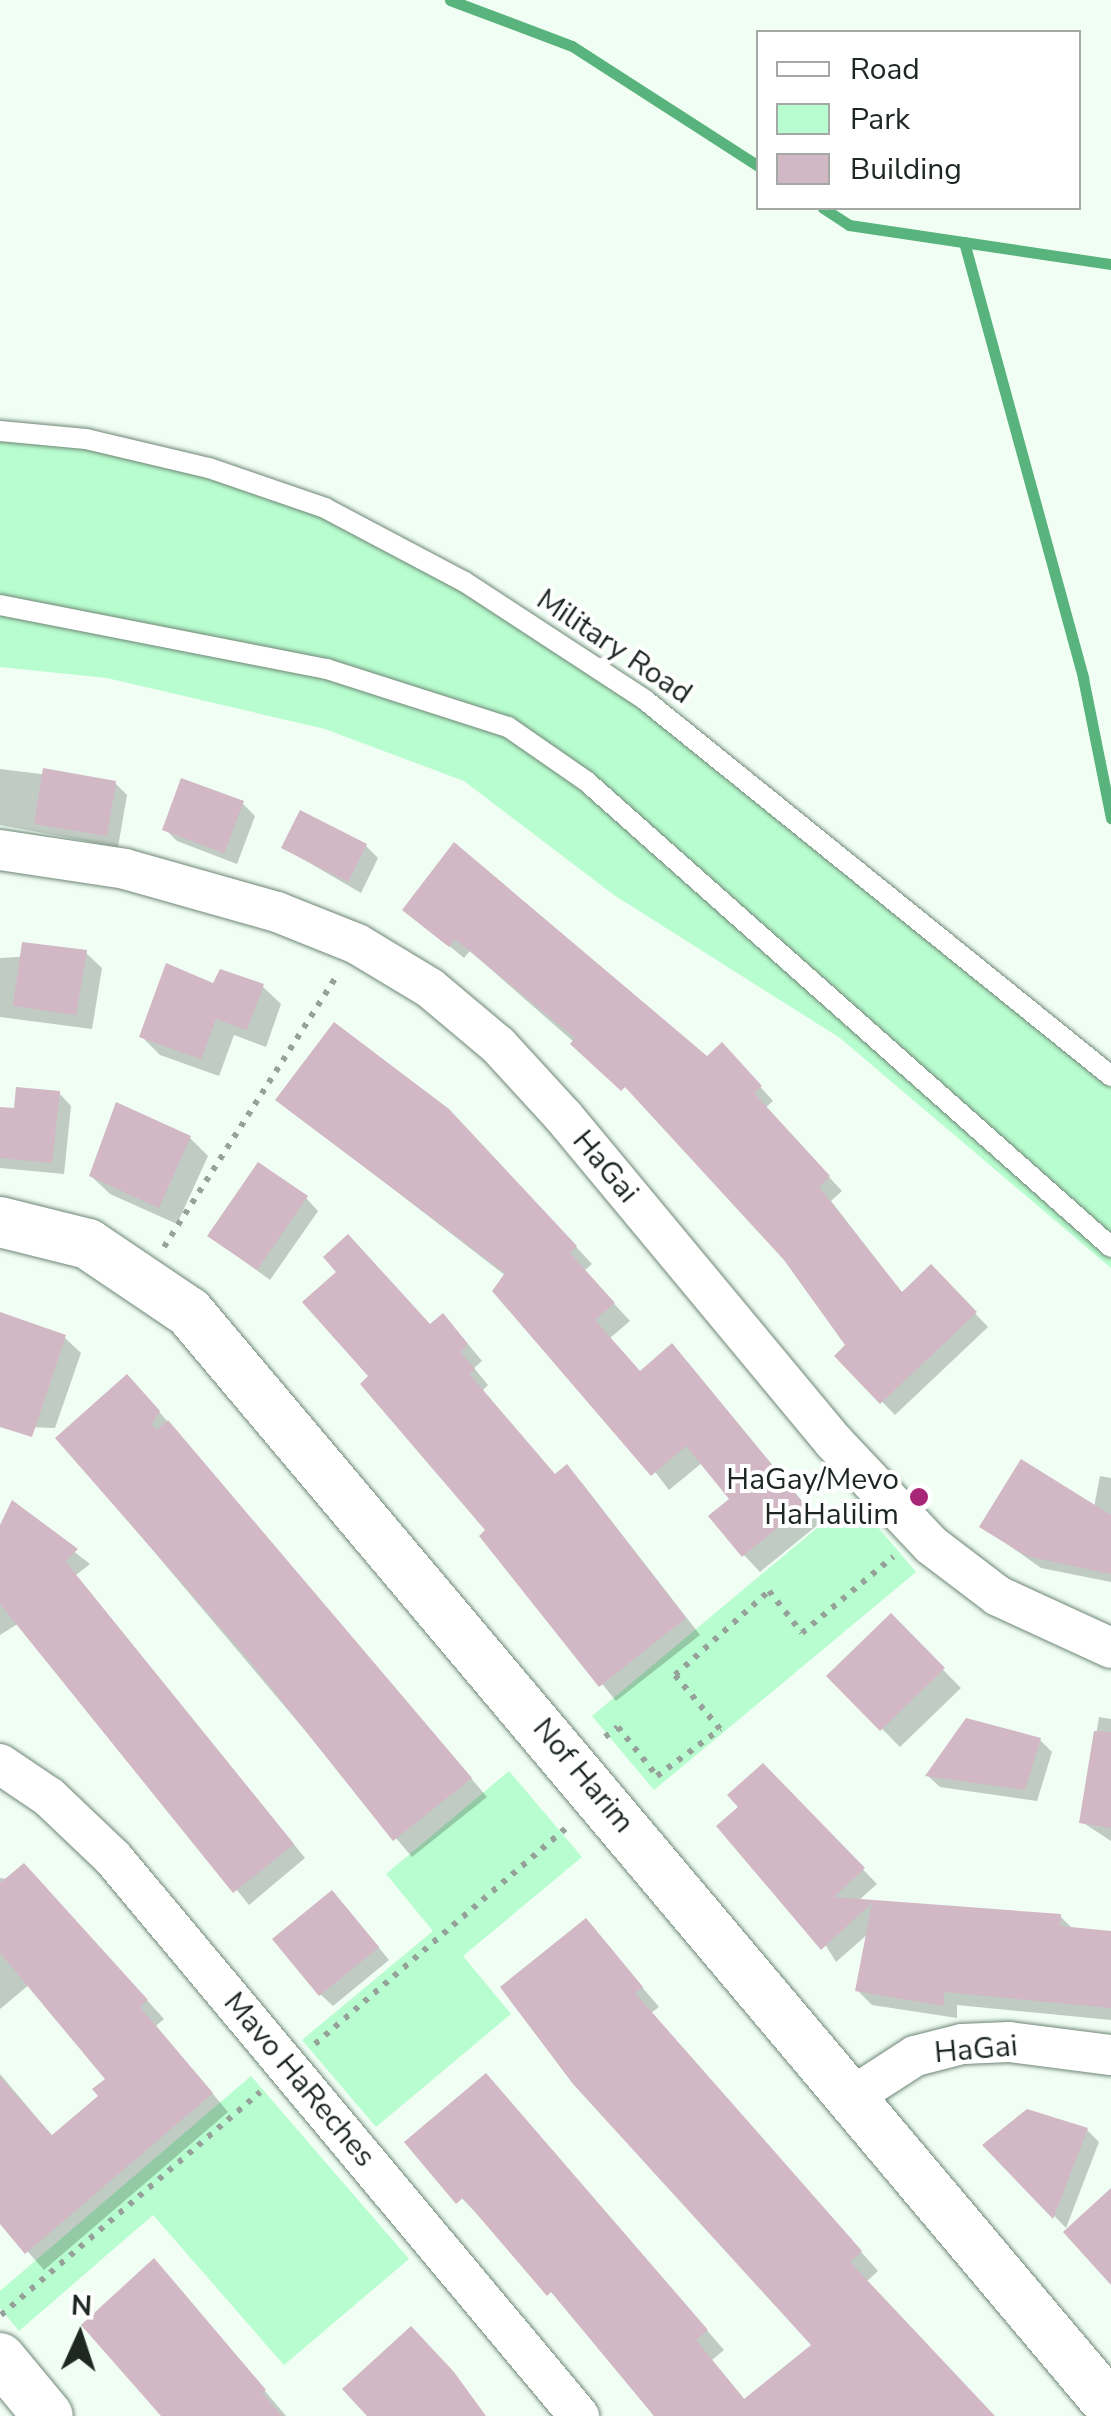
<!DOCTYPE html>
<style>
body{margin:0}
#map{position:relative;width:1111px;height:2416px;overflow:hidden;background:#f0fef4;font-family:"Nunito Sans",sans-serif}
div>[style]{position:absolute}
.green>*{inset:0;background:#b8fdcf}
.shadow>*{inset:0;background:#0003}
.stream>*{height:11px;margin:-5.5px;padding:0 5.5px;transform-origin:5.5px;border-radius:5.5px;background:#59b37d}
.building>*{inset:0;background:#d2b7c4}
.path>*{height:6px;margin-top:-3px;transform-origin:0;background:repeating-linear-gradient(90deg,#96a299 0 5px,transparent 0 13px)}
.roads{filter:drop-shadow(0 0 2px #6f8676) drop-shadow(0 0 2px #6f8676)}
.service>*{height:20px;margin:-10px;padding:0 10px;transform-origin:10px;border-radius:10px;background:#fff}
.minor>*{height:40px;margin:-20px;padding:0 20px;transform-origin:20px;border-radius:20px;background:#fff}
.tertiary>*{height:50px;margin:-25px;padding:0 25px;transform-origin:25px;border-radius:25px;background:#fff}
.dots>*{width:28px;height:28px;translate:-50% -50%;box-sizing:border-box;border:5px solid #fff;border-radius:50%}
span{translate:-50% -50%;white-space:nowrap;text-align:center;line-height:1.15;-webkit-text-stroke:8px #fff;paint-order:stroke}
.street-label{font-size:30px;color:#1e2721}
.poi-label{font-size:30px;color:#1e2721}
.right{translate:-100% -50%;text-align:right}
.legend{position:absolute;left:756px;top:30px;width:325px;height:180px;box-sizing:border-box;background:#fff;border:2px solid #a5a9a6;margin:0;padding:12px 18px;list-style:none;font-size:30px;color:#1e2721}
.legend li{display:flex;align-items:center;gap:20px;height:50px}
.legend b{width:50px;border:2px solid #a5a9a6}
.north{position:absolute;left:30px;top:2286px;width:100px;height:100px;-webkit-text-stroke:8px #fff;paint-order:stroke;rotate:3deg;font-size:28px;font-weight:700;line-height:40px;text-align:center;color:#1e2721}
.north::after{content:'';display:block;margin:auto;width:35px;height:45px;background:#1e2721;clip-path:polygon(50% 0,100% 100%,50% 72%,0 100%)}
</style>
<div id="map">
<div class="green">
<div style="clip-path:polygon(0 439px,85px 447px,206px 476px,321px 517px,460px 590px,640px 707px,1111px 1087px,1111px 1268px,840px 1038px,614px 895px,464px 781px,325px 729px,107px 678px,0 667px)"></div>
<div style="clip-path:polygon(853px 1498px,916px 1572px,654px 1790px,592px 1716px)"></div>
<div style="clip-path:polygon(509px 1771px,582px 1857px,463px 1956px,511px 2014px,376px 2127px,302px 2040px,433px 1931px,386px 1874px)"></div>
<div style="clip-path:polygon(251px 2076px,409px 2259px,284px 2365px,153px 2215px,19px 2331px,0 2308px,0 2291px)"></div>
</div>
<div class="shadow">
<div style="clip-path:polygon(0 769px,115px 783px,127px 795px,118px 847px,0 825px)"></div>
<div style="clip-path:polygon(242px 803px,255px 816px,237px 864px,177px 841px,165px 829px)"></div>
<div style="clip-path:polygon(366px 846px,378px 858px,361px 893px,284px 848px)"></div>
<div style="clip-path:polygon(406px 910px,707px 1059px,735px 1059px,773px 1101px,765px 1108px,842px 1191px,831px 1201px,903px 1294px,931px 1267px,988px 1327px,895px 1415px,838px 1356px,849px 1345px,786px 1258px,639px 1099px,470px 951px,464px 958px)"></div>
<div style="clip-path:polygon(86px 953px,102px 968px,92px 1029px,0 1017px,0 958px)"></div>
<div style="clip-path:polygon(262px 986px,281px 1004px,266px 1047px,234px 1035px,219px 1076px,160px 1055px,142px 1037px,214px 987px)"></div>
<div style="clip-path:polygon(59px 1093px,71px 1106px,64px 1174px,0 1168px,0 1109px,16px 1111px)"></div>
<div style="clip-path:polygon(278px 1100px,466px 1129px,592px 1264px,584px 1271px,630px 1321px,610px 1338px,641px 1373px,688px 1363px,820px 1523px,760px 1572px,744px 1555px,733px 1499px,703px 1462px,669px 1490px,506px 1276px)"></div>
<div style="clip-path:polygon(190px 1138px,208px 1156px,177px 1224px,110px 1194px,91px 1176px)"></div>
<div style="clip-path:polygon(306px 1198px,318px 1211px,270px 1280px,210px 1236px)"></div>
<div style="clip-path:polygon(0 1315px,65px 1338px,81px 1353px,55px 1428px,0 1426px)"></div>
<div style="clip-path:polygon(431px 1327px,458px 1332px,482px 1361px,474px 1368px,488px 1385px,483px 1390px,556px 1476px,567px 1468px,582px 1483px,700px 1635px,616px 1701px,482px 1536px,489px 1531px,372px 1377px)"></div>
<div style="clip-path:polygon(144px 1394px,487px 1797px,412px 1857px,58px 1438px)"></div>
<div style="clip-path:polygon(1100px 1476px,1111px 1478px,1111px 1582px,1041px 1568px,982px 1526px,1094px 1507px)"></div>
<div style="clip-path:polygon(13px 1504px,90px 1564px,76px 1575px,305px 1858px,249px 1905px,19px 1623px,0 1635px,0 1530px)"></div>
<div style="clip-path:polygon(891px 1617px,961px 1688px,900px 1747px,830px 1676px)"></div>
<div style="clip-path:polygon(1099px 1717px,1111px 1719px,1111px 1841px,1082px 1822px)"></div>
<div style="clip-path:polygon(1040px 1740px,1052px 1752px,1037px 1801px,940px 1787px,928px 1776px)"></div>
<div style="clip-path:polygon(763px 1766px,877px 1884px,858px 1901px,1060px 1916px,1074px 1930px,1111px 1933px,1111px 2020px,957px 2005px,957px 2018px,872px 2005px,858px 1991px,869px 1933px,836px 1962px,741px 1807px)"></div>
<div style="clip-path:polygon(0 1878px,42px 1884px,164px 2019px,156px 2026px,228px 2112px,44px 2270px,0 2220px,0 2074px,53px 2137px,102px 2096px,108px 2079px,30px 1984px,0 2009px)"></div>
<div style="clip-path:polygon(344px 1905px,389px 1960px,333px 2006px,320px 1994px)"></div>
<div style="clip-path:polygon(586px 1921px,659px 2007px,651px 2013px,878px 2271px,866px 2282px,992px 2416px,654px 2416px,569px 2310px,408px 2142px,504px 2095px,724px 2350px,712px 2360px,746px 2401px,815px 2345px)"></div>
<div style="clip-path:polygon(1087px 2130px,1099px 2142px,1066px 2228px,986px 2145px)"></div>
<div style="clip-path:polygon(171px 2279px,286px 2416px,164px 2416px)"></div>
</div>
<div class="stream">
<div style="left:450px;top:0;width:130px;rotate:20.7deg"></div>
<div style="left:572px;top:46px;width:221px;rotate:32.8deg"></div>
<div style="left:823px;top:208px;width:31px;rotate:33deg"></div>
<div style="left:849px;top:225px;width:265px;rotate:8.5deg"></div>
<div style="left:964px;top:242px;width:452px;rotate:74.7deg"></div>
<div style="left:1083px;top:678px;width:143px;rotate:78.7deg"></div>
</div>
<div class="building">
<div style="clip-path:polygon(43px 768px,116px 781px,107px 836px,34px 824px)"></div>
<div style="clip-path:polygon(181px 778px,244px 801px,224px 853px,162px 830px)"></div>
<div style="clip-path:polygon(300px 810px,367px 844px,348px 882px,281px 848px)"></div>
<div style="clip-path:polygon(454px 842px,707px 1056px,722px 1042px,762px 1086px,754px 1093px,830px 1176px,819px 1187px,902px 1292px,931px 1264px,977px 1312px,880px 1404px,834px 1356px,845px 1345px,784px 1260px,625px 1087px,621px 1091px,570px 1044px,575px 1038px,455px 939px,449px 947px,402px 910px)"></div>
<div style="clip-path:polygon(22px 942px,87px 950px,76px 1015px,13px 1006px)"></div>
<div style="clip-path:polygon(166px 963px,213px 983px,220px 969px,264px 984px,247px 1030px,216px 1019px,201px 1059px,139px 1037px)"></div>
<div style="clip-path:polygon(334px 1022px,449px 1109px,577px 1246px,570px 1253px,615px 1303px,595px 1320px,640px 1371px,672px 1343px,805px 1505px,742px 1557px,708px 1516px,729px 1499px,686px 1446px,651px 1476px,492px 1291px,505px 1273px,275px 1100px)"></div>
<div style="clip-path:polygon(16px 1087px,60px 1091px,52px 1163px,0 1158px,0 1107px,14px 1108px)"></div>
<div style="clip-path:polygon(116px 1102px,191px 1136px,159px 1208px,89px 1176px)"></div>
<div style="clip-path:polygon(258px 1162px,308px 1196px,257px 1270px,207px 1236px)"></div>
<div style="clip-path:polygon(348px 1234px,430px 1324px,443px 1313px,468px 1344px,460px 1352px,475px 1369px,469px 1374px,555px 1474px,567px 1464px,686px 1618px,599px 1687px,479px 1536px,485px 1530px,360px 1384px,368px 1376px,302px 1302px,336px 1272px,323px 1257px)"></div>
<div style="clip-path:polygon(0 1312px,66px 1335px,32px 1437px,0 1427px)"></div>
<div style="clip-path:polygon(127px 1374px,160px 1411px,151px 1425px,157px 1430px,168px 1420px,472px 1778px,393px 1841px,249px 1660px,55px 1438px)"></div>
<div style="clip-path:polygon(1021px 1459px,1111px 1515px,1111px 1574px,1026px 1556px,979px 1527px)"></div>
<div style="clip-path:polygon(12px 1500px,78px 1549px,65px 1561px,294px 1844px,233px 1893px,0 1604px,0 1525px)"></div>
<div style="clip-path:polygon(891px 1613px,945px 1668px,880px 1731px,826px 1676px)"></div>
<div style="clip-path:polygon(966px 1718px,1041px 1738px,1025px 1790px,925px 1776px)"></div>
<div style="clip-path:polygon(1094px 1731px,1111px 1732px,1111px 1828px,1079px 1823px)"></div>
<div style="clip-path:polygon(763px 1763px,865px 1868px,834px 1897px,1061px 1914px,1060px 1926px,1111px 1931px,1111px 2008px,944px 1992px,944px 2006px,855px 1991px,872px 1903px,821px 1950px,716px 1826px,738px 1807px,727px 1795px)"></div>
<div style="clip-path:polygon(24px 1863px,148px 2000px,140px 2007px,213px 2093px,25px 2254px,0 2224px,0 2077px,52px 2135px,98px 2096px,92px 2089px,105px 2079px,0 1953px,0 1883px)"></div>
<div style="clip-path:polygon(332px 1890px,379px 1947px,319px 1996px,272px 1939px)"></div>
<div style="clip-path:polygon(586px 1918px,643px 1987px,635px 1993px,862px 2251px,850px 2262px,995px 2416px,654px 2416px,551px 2292px,547px 2296px,463px 2198px,456px 2204px,404px 2142px,486px 2073px,708px 2330px,696px 2340px,744px 2399px,811px 2345px,573px 2084px,500px 1987px)"></div>
<div style="clip-path:polygon(1027px 2109px,1088px 2128px,1053px 2219px,982px 2145px)"></div>
<div style="clip-path:polygon(1111px 2188px,1111px 2285px,1063px 2232px)"></div>
<div style="clip-path:polygon(154px 2258px,266px 2390px,262px 2393px,282px 2416px,161px 2416px,81px 2325px)"></div>
<div style="clip-path:polygon(411px 2326px,454px 2372px,486px 2416px,367px 2416px,342px 2389px)"></div>
</div>
<div class="path">
<div style="left:164px;top:1247px;width:322px;rotate:-57.5deg"></div>
<div style="left:605px;top:1737px;width:16px;rotate:-38deg"></div>
<div style="left:618px;top:1727px;width:63px;rotate:51.5deg"></div>
<div style="left:657px;top:1776px;width:79px;rotate:-36.7deg"></div>
<div style="left:720px;top:1729px;width:70px;rotate:-129.8deg"></div>
<div style="left:675px;top:1675px;width:126px;rotate:-41.8deg"></div>
<div style="left:769px;top:1591px;width:53px;rotate:51.8deg"></div>
<div style="left:802px;top:1633px;width:119px;rotate:-39.9deg"></div>
<div style="left:315px;top:2044px;width:333px;rotate:-40.7deg"></div>
<div style="left:1px;top:2315px;width:342px;rotate:-40.7deg"></div>
</div>
<div class="roads">
<div class="service">
<div style="left:0;top:431px;width:86px;rotate:5.3deg"></div>
<div style="left:86px;top:439px;width:126px;rotate:13.3deg"></div>
<div style="left:209px;top:468px;width:123px;rotate:19deg"></div>
<div style="left:325px;top:508px;width:158px;rotate:27.9deg"></div>
<div style="left:465px;top:582px;width:215px;rotate:33.2deg"></div>
<div style="left:645px;top:700px;width:599px;rotate:38.9deg"></div>
<div style="left:0;top:605px;width:333px;rotate:11.1deg"></div>
<div style="left:327px;top:669px;width:190px;rotate:17.8deg"></div>
<div style="left:508px;top:727px;width:95px;rotate:34.7deg"></div>
<div style="left:586px;top:781px;width:702px;rotate:41.59deg"></div>
</div>
<div class="minor">
<div style="left:0;top:850px;width:126px;rotate:8.6deg"></div>
<div style="left:125px;top:869px;width:158px;rotate:15.8deg"></div>
<div style="left:277px;top:912px;width:86px;rotate:21.8deg"></div>
<div style="left:357px;top:944px;width:85px;rotate:31.1deg"></div>
<div style="left:430px;top:988px;width:89px;rotate:40deg"></div>
<div style="left:498px;top:1045px;width:98px;rotate:47.5deg"></div>
<div style="left:564px;top:1117px;width:421px;rotate:50.3deg"></div>
<div style="left:833px;top:1441px;width:143px;rotate:46.7deg"></div>
<div style="left:931px;top:1545px;width:84px;rotate:37.3deg"></div>
<div style="left:998px;top:1596px;width:124px;rotate:24.7deg"></div>
<div style="left:0;top:1764px;width:59px;rotate:34deg"></div>
<div style="left:49px;top:1797px;width:88px;rotate:43.6deg"></div>
<div style="left:113px;top:1858px;width:727px;rotate:50.13deg"></div>
<div style="left:853px;top:2096px;width:74px;rotate:-32.8deg"></div>
<div style="left:915px;top:2056px;width:49px;rotate:-14.3deg"></div>
<div style="left:962px;top:2044px;width:47px;rotate:-2.4deg"></div>
<div style="left:1009px;top:2042px;width:103px;rotate:7.3deg"></div>
</div>
<div class="tertiary">
<div style="left:0;top:1222px;width:91px;rotate:14deg"></div>
<div style="left:88px;top:1244px;width:122px;rotate:34deg"></div>
<div style="left:189px;top:1312px;width:1431px;rotate:49.9deg"></div>
<div style="left:0;top:2358px;width:75px;rotate:50.4deg"></div>
</div>
</div>
<div class="dots">
<div style="left:919px;top:1497px;background:#a72675"></div>
</div>
<div class="street-label">
<span style="left:614px;top:647px;rotate:34deg">Military Road</span>
<span style="left:605px;top:1167px;rotate:50deg">HaGai</span>
<span style="left:583px;top:1776px;rotate:50deg">Nof Harim</span>
<span style="left:976px;top:2050px;rotate:-5deg">HaGai</span>
<span style="left:299px;top:2080px;rotate:50deg">Mavo HaReches</span>
</div>
<div class="poi-label">
<span class="right" style="left:899px;top:1497px">HaGay/Mevo<br>HaHalilim</span>
</div>
<ul class="legend">
<li><b style="height:12px;background:#fff"></b>Road</li>
<li><b style="height:28px;background:#b8fdcf"></b>Park</li>
<li><b style="height:28px;background:#d2b7c4"></b>Building</li>
</ul>
<div class="north">N</div>
</div>
